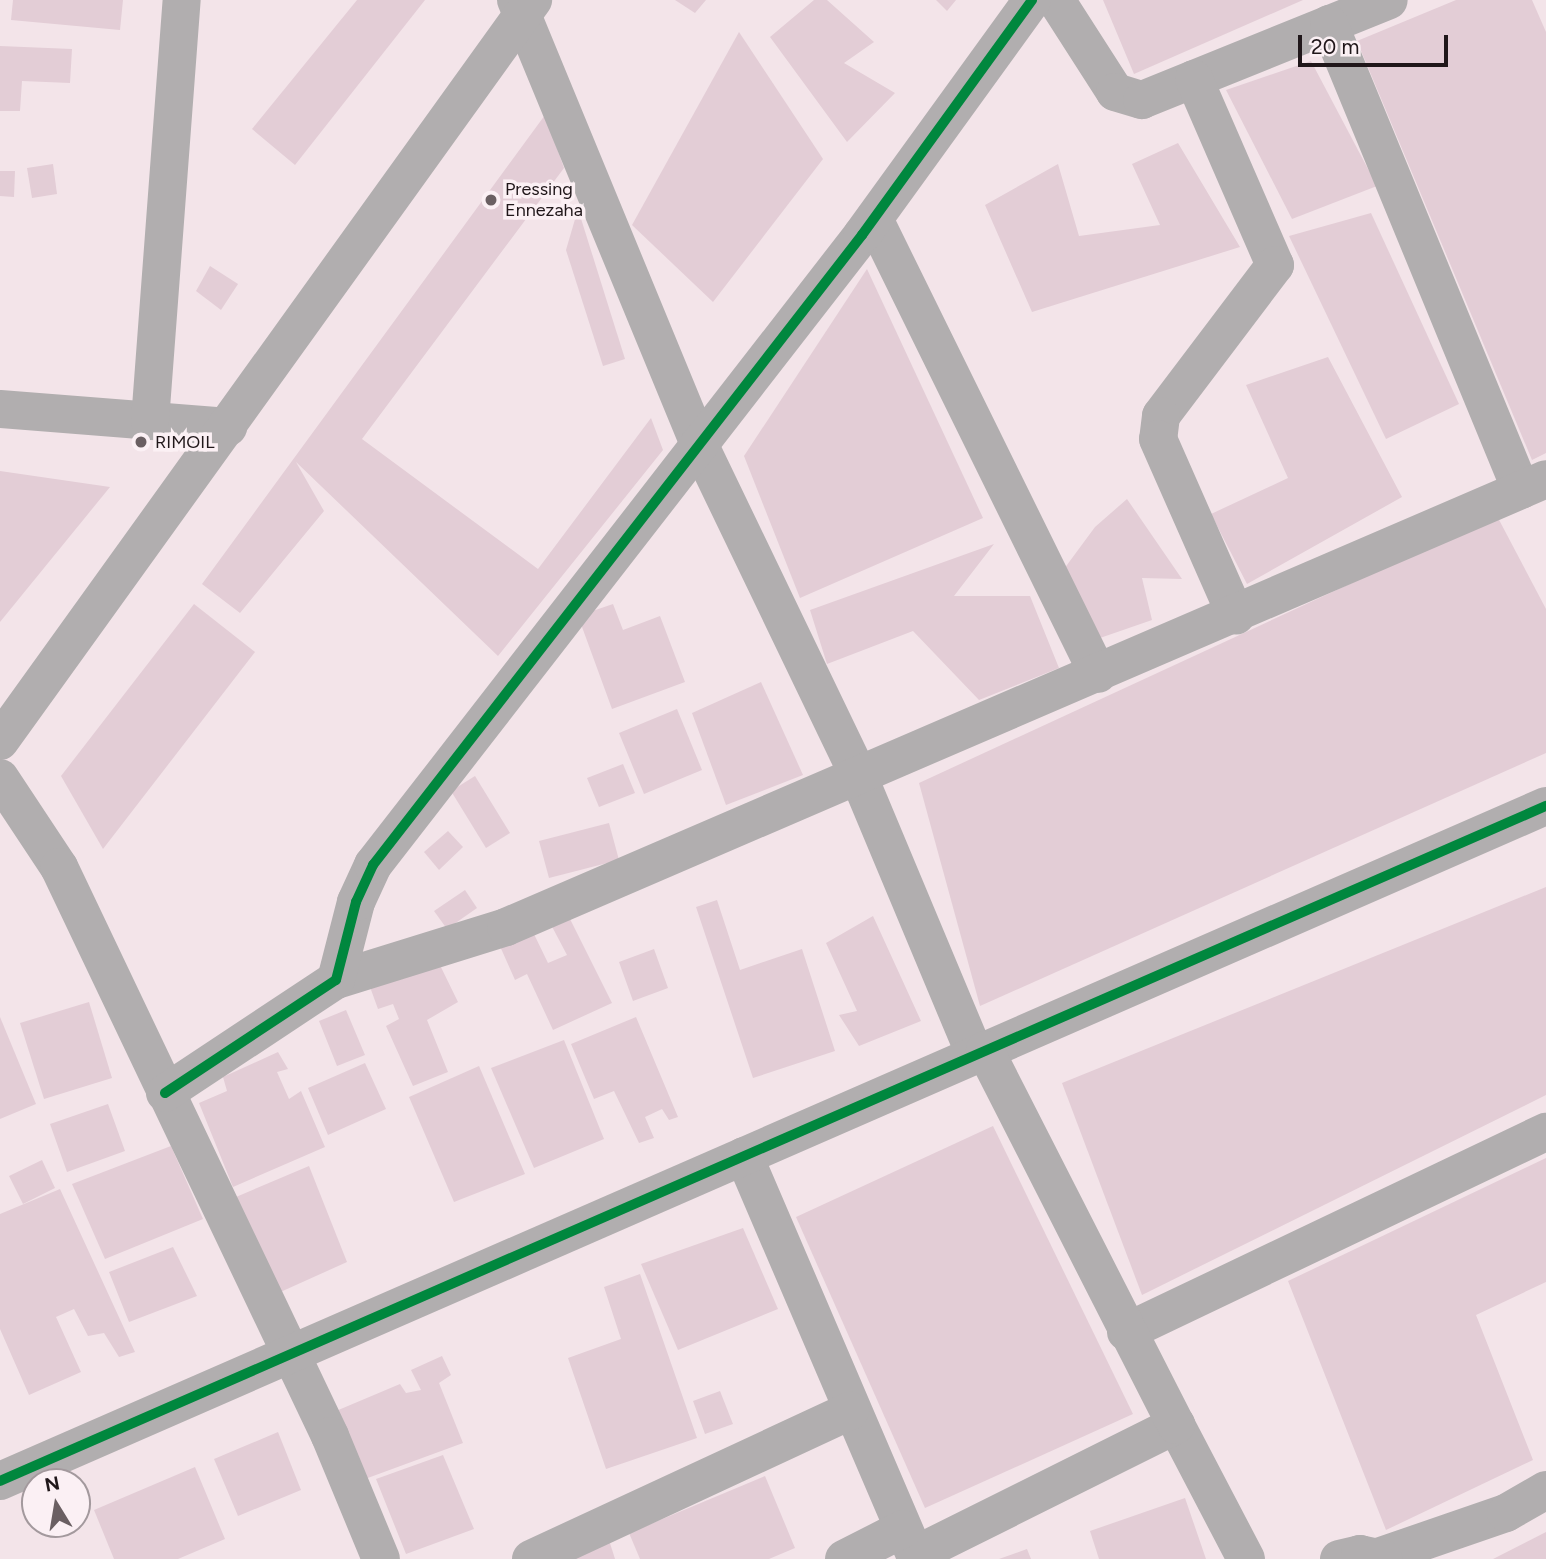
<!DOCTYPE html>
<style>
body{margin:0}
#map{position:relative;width:1546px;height:1559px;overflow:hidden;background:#f3e4e9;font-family:Figtree,sans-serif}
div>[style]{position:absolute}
.building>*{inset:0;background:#e3cdd6}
.minor>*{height:38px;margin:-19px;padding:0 19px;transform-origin:19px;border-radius:19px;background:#b1aeaf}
.cycleway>*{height:10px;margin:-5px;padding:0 5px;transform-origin:5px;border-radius:5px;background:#00873e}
.dots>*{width:19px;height:19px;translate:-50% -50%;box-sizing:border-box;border:4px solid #fbf0f4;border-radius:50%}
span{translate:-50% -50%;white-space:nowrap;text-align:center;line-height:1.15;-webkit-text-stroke:7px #fbf0f4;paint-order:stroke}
.poi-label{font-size:18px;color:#20171a}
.left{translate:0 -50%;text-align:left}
.north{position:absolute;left:21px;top:1468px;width:70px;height:70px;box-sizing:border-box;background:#fbf0f4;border:2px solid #a3999d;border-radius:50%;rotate:349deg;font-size:19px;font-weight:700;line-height:28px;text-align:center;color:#20171a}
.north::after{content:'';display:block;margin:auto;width:24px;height:32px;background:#6a5f62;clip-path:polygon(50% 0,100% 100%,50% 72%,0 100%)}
.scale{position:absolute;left:1298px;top:35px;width:150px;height:32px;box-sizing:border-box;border:4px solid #20171a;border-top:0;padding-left:9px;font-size:21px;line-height:24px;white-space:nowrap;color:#20171a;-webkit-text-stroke:5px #fbf0f4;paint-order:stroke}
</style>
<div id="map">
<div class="building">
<div style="clip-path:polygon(13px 0,123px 0,120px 30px,11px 20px)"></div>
<div style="clip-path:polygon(357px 0,425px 0,295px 165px,252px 129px)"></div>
<div style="clip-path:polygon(675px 0,706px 0,695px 13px)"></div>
<div style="clip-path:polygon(814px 0,827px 0,874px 42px,844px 63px,895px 93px,847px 142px,770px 37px)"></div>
<div style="clip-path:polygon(936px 0,956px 0,947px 11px)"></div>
<div style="clip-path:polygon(1103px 0,1303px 0,1134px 74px)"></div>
<div style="clip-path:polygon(1456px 0,1532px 0,1546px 32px,1546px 453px,1532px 460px,1357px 41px)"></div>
<div style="clip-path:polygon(739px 32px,823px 159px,713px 302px,632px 225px)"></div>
<div style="clip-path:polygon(0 46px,72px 49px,70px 83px,22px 81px,20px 111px,0 111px)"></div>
<div style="clip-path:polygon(1311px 61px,1377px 186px,1292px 219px,1226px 90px)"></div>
<div style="clip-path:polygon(545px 115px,564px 168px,362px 439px,538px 569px,651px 418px,663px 450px,498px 656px,296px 462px,324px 511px,240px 613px,202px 584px)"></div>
<div style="clip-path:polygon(1178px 143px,1240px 247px,1032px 312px,985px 205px,1058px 164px,1079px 236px,1160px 225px,1132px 164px)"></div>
<div style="clip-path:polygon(53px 164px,57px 194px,32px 198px,27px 168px)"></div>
<div style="clip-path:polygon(0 171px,15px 171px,14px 197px,0 196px)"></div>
<div style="clip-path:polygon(578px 209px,625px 359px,603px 366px,566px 250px)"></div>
<div style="clip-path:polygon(1371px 213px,1459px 404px,1386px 439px,1289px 236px)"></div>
<div style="clip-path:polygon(210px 266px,238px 284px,221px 310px,196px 291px)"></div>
<div style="clip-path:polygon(867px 269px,983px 518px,800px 598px,744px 456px)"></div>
<div style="clip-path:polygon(1328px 357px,1402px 497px,1247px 584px,1211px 514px,1288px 478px,1246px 385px)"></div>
<div style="clip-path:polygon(0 471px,110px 487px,0 622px)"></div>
<div style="clip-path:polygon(1127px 499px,1182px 579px,1142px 578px,1152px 620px,1100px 638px,1064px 569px,1095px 527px)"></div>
<div style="clip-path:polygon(1497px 516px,1546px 609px,1546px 753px,980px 1006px,919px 783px)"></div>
<div style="clip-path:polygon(994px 544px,954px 596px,1030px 596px,1059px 668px,979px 700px,913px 631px,827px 664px,810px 610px)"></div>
<div style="clip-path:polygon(194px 604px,255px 652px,103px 849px,61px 776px)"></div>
<div style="clip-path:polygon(613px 604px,623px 630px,660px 616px,685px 682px,612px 709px,578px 616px)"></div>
<div style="clip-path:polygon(761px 682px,803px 775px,726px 805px,692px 713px)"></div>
<div style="clip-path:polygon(677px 709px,702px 770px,644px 794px,619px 733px)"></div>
<div style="clip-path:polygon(623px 764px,635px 793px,599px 807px,587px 778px)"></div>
<div style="clip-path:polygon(475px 776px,510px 833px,486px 848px,451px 791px)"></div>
<div style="clip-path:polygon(609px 823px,619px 860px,549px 878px,539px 841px)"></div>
<div style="clip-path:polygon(448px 831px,463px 847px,439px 870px,424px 852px)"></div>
<div style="clip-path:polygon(1546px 887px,1546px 1095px,1142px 1295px,1062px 1083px)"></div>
<div style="clip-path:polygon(465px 890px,477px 908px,447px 929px,434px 911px)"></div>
<div style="clip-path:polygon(717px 900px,740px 970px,802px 949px,835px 1051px,753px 1078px,696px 907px)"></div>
<div style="clip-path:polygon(566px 911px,612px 1003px,553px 1030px,527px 974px,515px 980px,499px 944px,532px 930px,548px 963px,567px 955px,548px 919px)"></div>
<div style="clip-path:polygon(873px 916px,921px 1021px,859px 1046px,839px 1015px,857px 1011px,826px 943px)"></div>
<div style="clip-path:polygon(654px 949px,668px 988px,633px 1001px,619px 962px)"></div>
<div style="clip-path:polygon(436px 957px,458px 1002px,427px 1020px,448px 1072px,413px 1086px,386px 1026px,399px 1019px,393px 1004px,378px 1009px,370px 987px)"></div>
<div style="clip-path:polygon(89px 1002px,112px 1078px,44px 1099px,20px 1023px)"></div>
<div style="clip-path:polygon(346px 1010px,365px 1055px,337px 1066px,319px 1021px)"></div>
<div style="clip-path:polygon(0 1017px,36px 1104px,0 1119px)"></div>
<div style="clip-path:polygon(636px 1017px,678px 1117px,669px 1120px,662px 1109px,645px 1117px,654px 1138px,639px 1143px,614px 1091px,594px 1099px,571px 1044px)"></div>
<div style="clip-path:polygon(564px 1040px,604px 1139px,534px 1168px,491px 1068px)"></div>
<div style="clip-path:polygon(278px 1052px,288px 1069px,277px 1072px,289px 1099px,301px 1091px,325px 1147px,233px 1187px,199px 1103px,227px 1091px,223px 1077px)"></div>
<div style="clip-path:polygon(365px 1063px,386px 1109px,328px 1135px,308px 1088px)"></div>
<div style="clip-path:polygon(479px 1066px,525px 1174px,454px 1202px,409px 1097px)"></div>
<div style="clip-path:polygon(108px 1104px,125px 1151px,67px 1172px,50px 1124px)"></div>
<div style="clip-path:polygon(993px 1126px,1133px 1414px,925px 1508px,796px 1217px)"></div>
<div style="clip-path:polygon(171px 1146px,203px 1219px,105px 1259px,72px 1184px)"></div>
<div style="clip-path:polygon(1546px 1158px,1546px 1282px,1476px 1315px,1533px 1460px,1386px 1530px,1288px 1281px)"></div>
<div style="clip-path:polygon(42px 1160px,55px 1188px,23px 1204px,9px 1176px)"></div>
<div style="clip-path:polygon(309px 1166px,347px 1262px,276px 1294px,236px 1197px)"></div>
<div style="clip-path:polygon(60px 1189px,135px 1352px,119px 1357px,104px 1333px,88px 1336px,74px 1309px,56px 1317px,81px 1372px,29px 1395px,0 1329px,0 1214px)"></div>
<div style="clip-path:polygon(743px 1228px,778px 1309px,678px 1350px,641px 1264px)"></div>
<div style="clip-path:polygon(173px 1247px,197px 1296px,129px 1322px,109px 1272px)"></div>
<div style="clip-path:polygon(640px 1274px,697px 1438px,606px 1469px,568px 1358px,621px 1339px,604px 1287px)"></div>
<div style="clip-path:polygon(442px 1356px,451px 1375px,439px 1383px,463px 1443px,365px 1479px,336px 1411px,400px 1384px,406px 1393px,421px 1390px,411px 1370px)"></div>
<div style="clip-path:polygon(720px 1391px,733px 1424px,705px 1434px,693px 1401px)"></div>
<div style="clip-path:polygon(278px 1432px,301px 1490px,238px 1516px,214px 1459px)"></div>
<div style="clip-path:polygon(443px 1455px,474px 1529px,406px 1554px,376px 1479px)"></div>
<div style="clip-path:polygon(195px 1467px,225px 1539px,178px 1559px,114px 1559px,94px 1510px)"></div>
<div style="clip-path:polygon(765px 1476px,795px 1548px,769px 1559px,640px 1559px,629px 1533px)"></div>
<div style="clip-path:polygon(1185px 1498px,1206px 1559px,1099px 1559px,1090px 1531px)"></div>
<div style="clip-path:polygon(1546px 1532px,1546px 1559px,1493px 1559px)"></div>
<div style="clip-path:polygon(609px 1540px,615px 1559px,566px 1559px)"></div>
<div style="clip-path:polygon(1027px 1549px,1031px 1559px,999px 1559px)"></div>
</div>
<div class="minor">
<div style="left:516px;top:0;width:480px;rotate:67.6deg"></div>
<div style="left:699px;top:444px;width:367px;rotate:64.3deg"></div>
<div style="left:858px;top:775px;width:303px;rotate:67.3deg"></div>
<div style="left:1056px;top:0;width:109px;rotate:57.3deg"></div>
<div style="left:1115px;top:92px;width:28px;rotate:17deg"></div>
<div style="left:1142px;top:100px;width:266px;rotate:-22deg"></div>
<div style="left:1329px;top:24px;width:504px;rotate:67.61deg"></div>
<div style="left:1194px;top:79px;width:203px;rotate:66.5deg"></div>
<div style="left:1275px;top:265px;width:189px;rotate:127.1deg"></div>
<div style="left:1161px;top:416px;width:23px;rotate:97deg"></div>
<div style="left:1158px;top:439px;width:193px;rotate:66.2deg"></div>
<div style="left:874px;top:219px;width:507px;rotate:63.79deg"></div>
<div style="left:0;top:409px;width:229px;rotate:4.5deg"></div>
<div style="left:150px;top:421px;width:422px;rotate:-85.7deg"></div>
<div style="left:0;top:741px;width:913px;rotate:-54.27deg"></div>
<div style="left:0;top:778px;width:107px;rotate:56.5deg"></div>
<div style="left:59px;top:867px;width:630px;rotate:64.53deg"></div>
<div style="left:330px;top:1436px;width:133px;rotate:67.5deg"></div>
<div style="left:336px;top:980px;width:178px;rotate:-17.3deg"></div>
<div style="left:506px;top:927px;width:1132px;rotate:-23.3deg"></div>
<div style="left:165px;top:1093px;width:205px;rotate:-33.5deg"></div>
<div style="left:336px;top:980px;width:81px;rotate:-75.6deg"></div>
<div style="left:356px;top:902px;width:41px;rotate:-65.3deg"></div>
<div style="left:373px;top:865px;width:798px;rotate:-52.18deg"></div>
<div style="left:862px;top:235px;width:290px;rotate:-54.1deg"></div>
<div style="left:744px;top:1156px;width:439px;rotate:66.8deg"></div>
<div style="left:1126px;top:1332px;width:465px;rotate:-25.5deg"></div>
<div style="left:1176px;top:1425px;width:151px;rotate:62.4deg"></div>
<div style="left:0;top:1481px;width:1687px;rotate:-23.59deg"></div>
<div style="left:915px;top:1555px;width:292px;rotate:-26.5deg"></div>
<div style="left:1176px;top:1425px;width:421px;rotate:-117deg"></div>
<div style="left:1381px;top:1556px;width:132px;rotate:-19deg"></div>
<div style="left:1506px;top:1513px;width:46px;rotate:-29.9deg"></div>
<div style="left:531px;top:1559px;width:352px;rotate:-24.9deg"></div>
<div style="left:844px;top:1559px;width:66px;rotate:-27deg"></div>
<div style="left:1339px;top:1559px;width:22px;rotate:-13deg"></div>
<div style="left:1360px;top:1554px;width:24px;rotate:12deg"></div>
</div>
<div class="cycleway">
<div style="left:165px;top:1093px;width:205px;rotate:-33.5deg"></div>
<div style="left:336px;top:980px;width:81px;rotate:-75.6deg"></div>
<div style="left:356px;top:902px;width:41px;rotate:-65.3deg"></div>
<div style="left:373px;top:865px;width:798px;rotate:-52.18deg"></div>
<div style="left:862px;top:235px;width:290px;rotate:-54.1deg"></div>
<div style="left:0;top:1481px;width:1687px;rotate:-23.59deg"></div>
</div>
<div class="dots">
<div style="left:491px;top:200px;background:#6a5f62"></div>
<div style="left:141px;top:442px;background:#6a5f62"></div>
</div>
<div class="poi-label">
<span class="left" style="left:505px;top:200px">Pressing<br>Ennezaha</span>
<span class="left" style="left:155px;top:442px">RIMOIL</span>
</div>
<div class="north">N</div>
<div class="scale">20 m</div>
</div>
